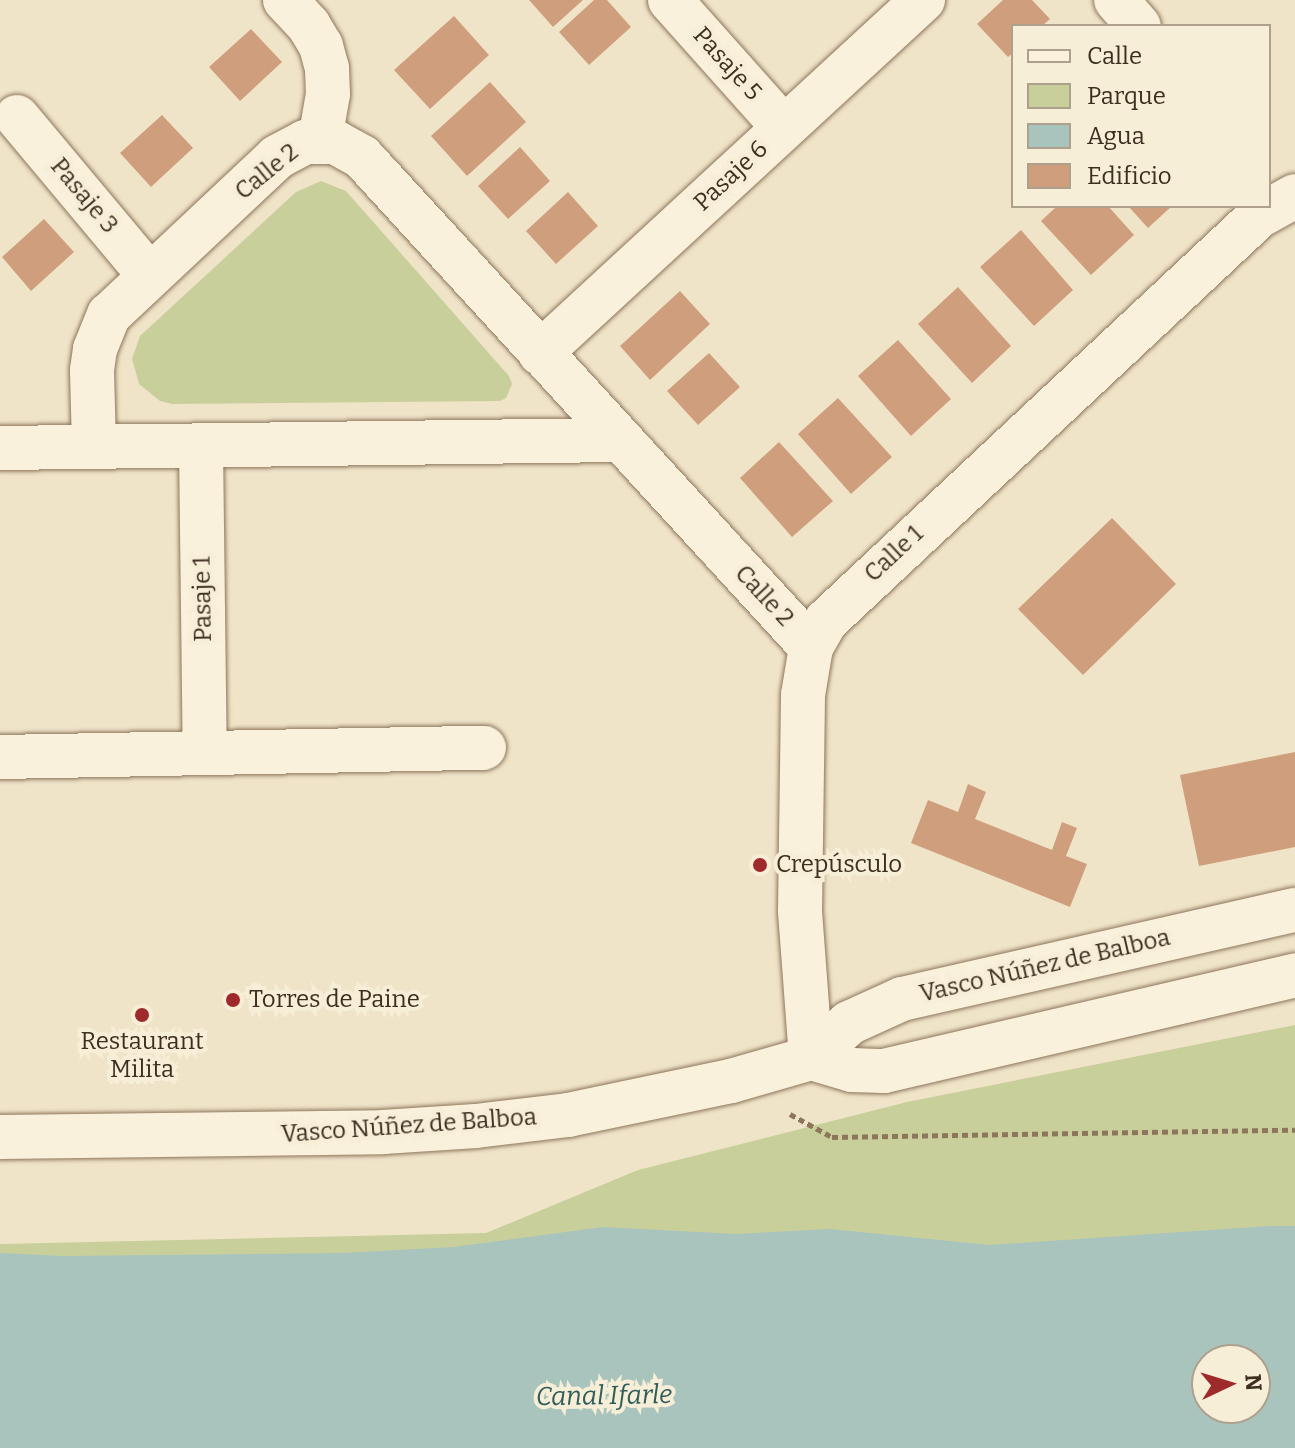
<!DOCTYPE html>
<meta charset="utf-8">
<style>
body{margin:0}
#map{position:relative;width:1295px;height:1448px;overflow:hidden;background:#f0e4c8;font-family:Bitter,serif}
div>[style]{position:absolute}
.green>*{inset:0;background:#c9cf9b}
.water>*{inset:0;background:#a9c4bc}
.building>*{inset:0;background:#cf9f7d}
.path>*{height:5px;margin-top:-2.5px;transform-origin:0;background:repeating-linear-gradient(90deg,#8d765c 0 6px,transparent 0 10px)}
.roads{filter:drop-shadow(0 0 2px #8d765c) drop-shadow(0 0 2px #8d765c)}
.street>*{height:44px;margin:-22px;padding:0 22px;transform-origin:22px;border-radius:22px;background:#faf1dc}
.secondary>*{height:44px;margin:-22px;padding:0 22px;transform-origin:22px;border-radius:22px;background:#faf1dc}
.dots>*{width:22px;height:22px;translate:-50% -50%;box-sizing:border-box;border:4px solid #f7eed8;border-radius:50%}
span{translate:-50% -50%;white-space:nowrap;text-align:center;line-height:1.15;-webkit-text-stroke:8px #f7eed8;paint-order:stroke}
.street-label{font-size:24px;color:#3d2e20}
.poi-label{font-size:24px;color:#3d2e20}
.left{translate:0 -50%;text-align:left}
.water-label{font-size:26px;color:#2f5d5a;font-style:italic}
.legend{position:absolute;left:1011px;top:24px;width:260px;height:184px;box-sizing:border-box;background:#f7eed8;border:2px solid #ada18e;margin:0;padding:10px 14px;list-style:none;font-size:24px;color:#3d2e20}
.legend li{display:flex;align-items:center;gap:16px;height:40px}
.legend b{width:40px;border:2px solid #ada18e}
.north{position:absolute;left:1191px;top:1344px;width:80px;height:80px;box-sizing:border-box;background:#f7eed8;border:2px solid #ada18e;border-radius:50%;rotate:86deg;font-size:22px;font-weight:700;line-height:32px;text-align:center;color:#3d2e20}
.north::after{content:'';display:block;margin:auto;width:28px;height:36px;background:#9e2a2b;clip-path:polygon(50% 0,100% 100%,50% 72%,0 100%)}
</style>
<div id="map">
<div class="green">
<div style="clip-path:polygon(321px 181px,346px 191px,509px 376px,512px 384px,506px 398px,500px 401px,172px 404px,160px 401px,139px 384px,132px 359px,140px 336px,296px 192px)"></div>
<div style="clip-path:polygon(evenodd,1295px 1025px,1295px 1448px,0 1448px,0 1244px,486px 1233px,638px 1170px,907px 1102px,1295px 1025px,1207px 1360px,1255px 1360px,1255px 1408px,1207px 1408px,1207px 1360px)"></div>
</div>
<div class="water">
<div style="clip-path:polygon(evenodd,1269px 1226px,1295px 1226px,1295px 1448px,0 1448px,0 1253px,63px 1256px,342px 1253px,453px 1247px,603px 1227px,736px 1234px,830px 1229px,989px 1245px,1269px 1226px,1207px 1360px,1255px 1360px,1255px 1408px,1207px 1408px,1207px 1360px)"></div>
</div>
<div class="building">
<div style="clip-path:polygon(529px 0,583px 0,553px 27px)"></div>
<div style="clip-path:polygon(594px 0,607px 0,631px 27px,589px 65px,559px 32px)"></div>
<div style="clip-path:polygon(1003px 0,1032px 0,1050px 19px,1042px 26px,1013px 26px,1013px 53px,1008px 57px,977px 24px)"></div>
<div style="clip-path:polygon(454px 16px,489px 55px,430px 109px,394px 70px)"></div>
<div style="clip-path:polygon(251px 29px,282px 62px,240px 101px,209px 67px)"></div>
<div style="clip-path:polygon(490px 82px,526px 122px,467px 176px,431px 136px)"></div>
<div style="clip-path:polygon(162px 115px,193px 148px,151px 187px,120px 153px)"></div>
<div style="clip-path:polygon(520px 147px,550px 181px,508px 219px,478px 186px)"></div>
<div style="clip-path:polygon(568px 192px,598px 226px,556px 264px,526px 231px)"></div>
<div style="clip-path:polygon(1057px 206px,1108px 206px,1134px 235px,1091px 275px,1041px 221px)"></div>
<div style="clip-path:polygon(1128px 206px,1172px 206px,1148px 228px)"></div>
<div style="clip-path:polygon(44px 219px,74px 252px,31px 291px,2px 257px)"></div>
<div style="clip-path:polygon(1021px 230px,1073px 290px,1034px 326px,980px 267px)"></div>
<div style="clip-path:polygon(958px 287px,1011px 346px,972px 383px,918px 324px)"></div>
<div style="clip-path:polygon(680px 291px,710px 324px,650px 380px,620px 346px)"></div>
<div style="clip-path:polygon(898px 340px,951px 399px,911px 436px,858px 376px)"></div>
<div style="clip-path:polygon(709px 353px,740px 387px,698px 425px,667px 391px)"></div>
<div style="clip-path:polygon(838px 398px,892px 457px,851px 494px,798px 434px)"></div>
<div style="clip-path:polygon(779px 442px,833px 501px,792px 537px,740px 478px)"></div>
<div style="clip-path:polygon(1112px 518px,1176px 584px,1083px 675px,1018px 609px)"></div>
<div style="clip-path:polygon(1295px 752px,1295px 847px,1199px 866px,1180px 775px)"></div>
<div style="clip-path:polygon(968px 784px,986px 792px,975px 819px,1052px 850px,1062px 822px,1077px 828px,1066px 856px,1087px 864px,1070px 907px,911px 843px,928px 800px,958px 812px)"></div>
</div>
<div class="path">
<div style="left:790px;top:1114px;width:48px;rotate:28.7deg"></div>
<div style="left:832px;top:1137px;width:463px;rotate:-0.9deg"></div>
</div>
<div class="roads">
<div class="street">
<div style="left:285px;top:0;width:35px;rotate:47deg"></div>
<div style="left:309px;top:26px;width:23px;rotate:59deg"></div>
<div style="left:321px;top:46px;width:23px;rotate:75deg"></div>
<div style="left:327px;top:68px;width:26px;rotate:88deg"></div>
<div style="left:328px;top:94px;width:47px;rotate:99.9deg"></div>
<div style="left:670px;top:0;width:171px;rotate:48.3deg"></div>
<div style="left:1116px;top:0;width:35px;rotate:49deg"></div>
<div style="left:17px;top:117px;width:207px;rotate:50.1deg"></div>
<div style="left:540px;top:353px;width:521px;rotate:-42.67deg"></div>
<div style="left:201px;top:446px;width:307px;rotate:89.3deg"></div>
<div style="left:94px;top:447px;width:77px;rotate:-91.5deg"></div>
<div style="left:92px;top:370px;width:21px;rotate:-82deg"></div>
<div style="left:95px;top:349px;width:37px;rotate:-68deg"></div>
<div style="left:109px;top:315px;width:231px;rotate:-43.2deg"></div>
<div style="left:277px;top:157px;width:32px;rotate:-28deg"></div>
<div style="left:305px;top:142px;width:30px"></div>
<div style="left:335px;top:142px;width:31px;rotate:29deg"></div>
<div style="left:362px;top:157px;width:665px;rotate:47.5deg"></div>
<div style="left:0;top:448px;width:620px;rotate:-0.74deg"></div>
<div style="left:0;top:757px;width:484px;rotate:-1.1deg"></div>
<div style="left:811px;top:1058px;width:147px;rotate:-94.3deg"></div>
<div style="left:800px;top:911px;width:216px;rotate:-89.2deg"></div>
<div style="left:803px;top:695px;width:49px;rotate:-80.5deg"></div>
<div style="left:811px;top:647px;width:30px;rotate:-60deg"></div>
<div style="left:826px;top:621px;width:593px;rotate:-43.09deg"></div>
<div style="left:1259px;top:216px;width:41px;rotate:-29.1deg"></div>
</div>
<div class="secondary">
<div style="left:811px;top:1058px;width:43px;rotate:16.3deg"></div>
<div style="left:852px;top:1070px;width:32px;rotate:2deg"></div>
<div style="left:884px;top:1071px;width:422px;rotate:-13.1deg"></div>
<div style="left:0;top:1137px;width:383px;rotate:-0.7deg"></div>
<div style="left:383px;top:1132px;width:93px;rotate:-3.7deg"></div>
<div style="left:476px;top:1126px;width:93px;rotate:-6.8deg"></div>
<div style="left:568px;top:1115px;width:167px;rotate:-11.8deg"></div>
<div style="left:731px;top:1081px;width:83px;rotate:-16deg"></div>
<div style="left:811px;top:1058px;width:52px;rotate:-42.6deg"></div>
<div style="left:849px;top:1023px;width:58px;rotate:-24.4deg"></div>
<div style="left:902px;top:999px;width:403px;rotate:-12.8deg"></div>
</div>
</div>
<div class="dots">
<div style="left:760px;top:865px;background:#9e2a2b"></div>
<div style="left:233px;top:1000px;background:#9e2a2b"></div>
<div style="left:142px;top:1015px;background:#9e2a2b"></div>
</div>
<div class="street-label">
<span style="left:727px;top:64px;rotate:48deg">Pasaje 5</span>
<span style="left:267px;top:172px;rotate:-39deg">Calle 2</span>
<span style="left:731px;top:176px;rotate:-43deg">Pasaje 6</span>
<span style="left:84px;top:196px;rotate:50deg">Pasaje 3</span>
<span style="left:894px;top:554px;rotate:-43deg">Calle 1</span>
<span style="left:764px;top:596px;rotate:47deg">Calle 2</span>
<span style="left:203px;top:599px;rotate:-91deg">Pasaje 1</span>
<span style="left:1045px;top:966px;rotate:-13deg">Vasco Núñez de Balboa</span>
<span style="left:409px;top:1126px;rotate:-4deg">Vasco Núñez de Balboa</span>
</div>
<div class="poi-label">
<span class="left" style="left:776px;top:865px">Crepúsculo</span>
<span class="left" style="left:249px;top:1000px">Torres de Paine</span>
<span style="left:142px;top:1056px">Restaurant<br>Milita</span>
</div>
<div class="water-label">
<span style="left:604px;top:1396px;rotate:-1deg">Canal Ifarle</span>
</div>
<ul class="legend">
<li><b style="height:10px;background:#faf1dc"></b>Calle</li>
<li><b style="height:22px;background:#c9cf9b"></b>Parque</li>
<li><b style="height:22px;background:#a9c4bc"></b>Agua</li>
<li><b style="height:22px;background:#cf9f7d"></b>Edificio</li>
</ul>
<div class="north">N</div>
</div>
